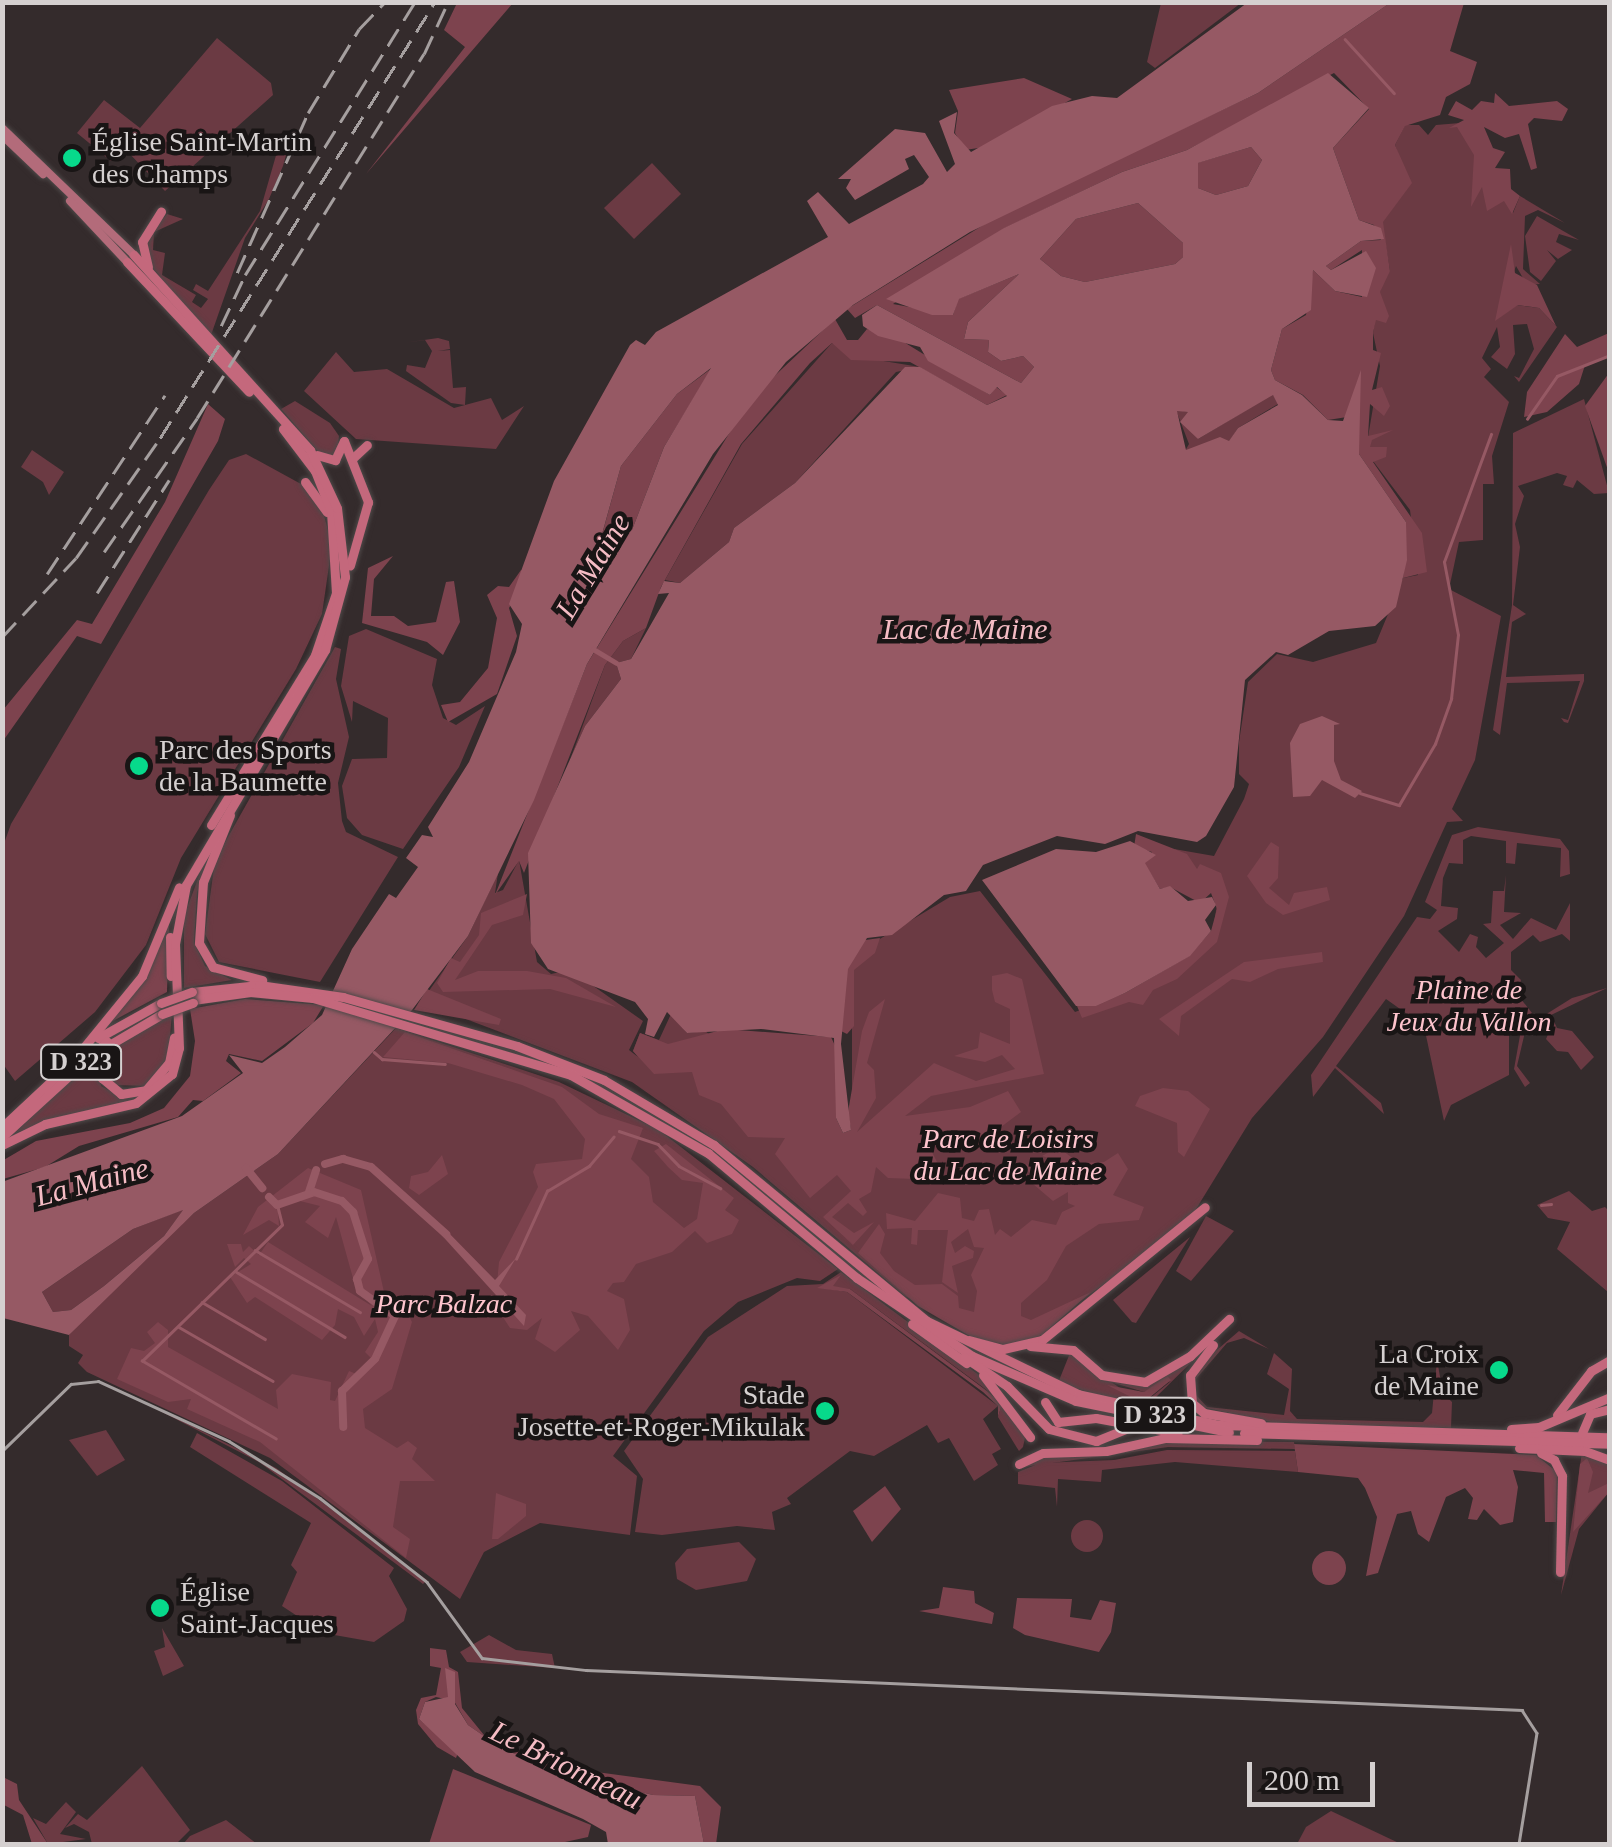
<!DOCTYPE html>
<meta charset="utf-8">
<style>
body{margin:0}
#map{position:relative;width:1612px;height:1847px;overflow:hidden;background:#342b2c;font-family:"Times New Roman",serif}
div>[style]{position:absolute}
.green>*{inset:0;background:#6b3a43}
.round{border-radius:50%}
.forest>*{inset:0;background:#7d434e}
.water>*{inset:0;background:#965964}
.stream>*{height:2.5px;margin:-1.25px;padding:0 1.25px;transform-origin:1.25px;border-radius:1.25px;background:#965964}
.canal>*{height:5px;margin:-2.5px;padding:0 2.5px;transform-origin:2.5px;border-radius:2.5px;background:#965964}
.river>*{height:8px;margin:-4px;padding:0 4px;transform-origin:4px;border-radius:4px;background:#965964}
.roads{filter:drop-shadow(0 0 2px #4f4949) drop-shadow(0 0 2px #4f4949)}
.primary>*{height:8px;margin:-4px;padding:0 4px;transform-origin:4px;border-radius:4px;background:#b36b7a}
.trunk>*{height:9px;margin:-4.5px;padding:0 4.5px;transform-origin:4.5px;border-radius:4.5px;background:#c4687c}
.tram>*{height:2.5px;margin:-1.25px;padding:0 1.25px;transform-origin:1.25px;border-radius:1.25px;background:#a59f9f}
.rail>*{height:2.5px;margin-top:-1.25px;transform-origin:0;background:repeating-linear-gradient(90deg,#a59f9f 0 20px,transparent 0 30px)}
.bridges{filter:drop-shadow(0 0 2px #4f4949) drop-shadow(0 0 2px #4f4949)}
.trunk-bridge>*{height:9px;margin:-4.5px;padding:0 4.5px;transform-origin:4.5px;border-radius:4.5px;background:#c4687c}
.dots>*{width:28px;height:28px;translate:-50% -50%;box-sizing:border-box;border:5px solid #191515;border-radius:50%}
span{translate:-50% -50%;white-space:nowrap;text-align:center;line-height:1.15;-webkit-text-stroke:9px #191515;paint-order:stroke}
.shield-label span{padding:2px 8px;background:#191515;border:2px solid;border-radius:8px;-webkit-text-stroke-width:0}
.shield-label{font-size:25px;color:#d5d0d0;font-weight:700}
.poi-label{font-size:28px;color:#d5d0d0}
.left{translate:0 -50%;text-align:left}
.right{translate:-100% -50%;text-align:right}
.park-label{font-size:28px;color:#fec4cd;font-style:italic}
.water-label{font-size:30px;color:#f5bcc4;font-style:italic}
.frame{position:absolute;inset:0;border:5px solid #d5d0d0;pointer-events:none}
.scale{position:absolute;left:1247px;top:1762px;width:128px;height:45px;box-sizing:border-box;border:5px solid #d5d0d0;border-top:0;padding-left:12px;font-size:30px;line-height:35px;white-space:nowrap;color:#d5d0d0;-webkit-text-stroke:8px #191515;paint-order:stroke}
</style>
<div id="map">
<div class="green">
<div style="clip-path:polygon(1161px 3px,1161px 2px,1241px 3px,1155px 68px,1147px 62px)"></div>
<div style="clip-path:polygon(217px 38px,271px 83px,273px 95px,165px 191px,127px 151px,111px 161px,77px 133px,104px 100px,140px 128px)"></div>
<div style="clip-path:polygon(1472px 122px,1513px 213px,1520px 196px,1565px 223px,1538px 210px,1525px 216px,1523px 269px,1540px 284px,1527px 285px,1516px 266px,1496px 319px,1517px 305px,1539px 308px,1557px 327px,1519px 382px,1514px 376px,1519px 378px,1534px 349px,1527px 324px,1513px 325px,1515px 354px,1507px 369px,1491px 357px,1500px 347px,1497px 327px,1482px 358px,1491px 369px,1484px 377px,1509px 402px,1492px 456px,1494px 484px,1483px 484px,1483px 540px,1459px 542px,1449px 589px,1501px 616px,1475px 760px,1452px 809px,1463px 821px,1447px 822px,1404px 916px,1323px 1037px,1252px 1118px,1193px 1214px,1164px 1241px,1025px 1341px,968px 1329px,905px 1296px,753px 1167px,632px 1082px,421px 1002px,468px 936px,498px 873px,495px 893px,503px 890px,519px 860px,537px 962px,551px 974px,565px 971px,592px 985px,643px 1021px,629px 1050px,638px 1057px,633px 1051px,640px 1033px,659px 1040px,671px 1014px,687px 1033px,705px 1031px,842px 1134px,852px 1132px,852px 970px,863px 949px,950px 897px,980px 891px,1075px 1012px,1155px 982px,1211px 942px,1219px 892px,1174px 849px,1214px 856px,1244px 799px,1249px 784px,1239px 774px,1239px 742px,1248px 682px,1277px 654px,1313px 662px,1376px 643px,1403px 578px,1418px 575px,1410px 510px,1373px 461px,1368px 437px,1380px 366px,1373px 333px,1383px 274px,1390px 271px,1382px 222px,1409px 186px,1395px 145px,1405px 125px,1419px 125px,1428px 135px,1436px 125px)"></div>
<div style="clip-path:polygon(281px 138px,290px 141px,283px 166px,269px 199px,245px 238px,210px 338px,152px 267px,145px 245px,149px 235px,167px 214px,183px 219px,154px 232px,153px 250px,165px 253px,162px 275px,196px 295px,192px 302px,201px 308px,208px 299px,193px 290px,196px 284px,208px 291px,260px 211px)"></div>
<div style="clip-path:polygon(652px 163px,681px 194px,634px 239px,604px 208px)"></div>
<div style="clip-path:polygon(1537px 216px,1579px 240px,1559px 234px,1556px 242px,1572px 250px,1558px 259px,1547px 250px,1556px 261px,1541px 281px,1530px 272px,1525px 236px)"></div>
<div style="clip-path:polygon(438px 338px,449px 341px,450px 349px,438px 351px,450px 350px,453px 388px,466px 387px,465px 405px,451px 403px,406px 371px,407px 365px,425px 368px,432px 351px,425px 340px,403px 343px)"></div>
<div style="clip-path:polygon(832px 343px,865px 358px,920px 367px,896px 372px,795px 483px,734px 528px,729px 542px,680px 583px,665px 580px,742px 444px)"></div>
<div style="clip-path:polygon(336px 352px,354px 372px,387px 369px,454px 408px,491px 398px,502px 420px,524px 406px,496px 449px,356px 439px,304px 391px)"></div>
<div style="clip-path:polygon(1273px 394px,1278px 404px,1238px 428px,1229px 442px,1185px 451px,1189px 444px,1176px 410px,1189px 412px,1198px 439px)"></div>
<div style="clip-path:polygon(1584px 399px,1609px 493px,1594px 494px,1577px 480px,1573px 488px,1563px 485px,1567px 476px,1557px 473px,1518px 486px,1524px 496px,1515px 524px,1520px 547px,1513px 605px,1526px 614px,1512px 622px,1506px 677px,1584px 674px,1584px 681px,1568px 723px,1564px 722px,1561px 718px,1568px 720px,1580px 681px,1507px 683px,1500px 735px,1493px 730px,1512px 605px,1513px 433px)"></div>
<div style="clip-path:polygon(295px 401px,330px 423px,339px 436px,337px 455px,322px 456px,281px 409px)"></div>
<div style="clip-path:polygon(32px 450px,64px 472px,49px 495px,43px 482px,21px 467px)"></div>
<div style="clip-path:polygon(246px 454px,301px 484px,322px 508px,332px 545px,322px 614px,296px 669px,181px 858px,146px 945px,95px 1012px,15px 1081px,3px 1064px,2px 849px,11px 824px,209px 490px,229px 460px)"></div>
<div style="clip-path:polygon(646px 628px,631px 659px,616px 663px,621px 679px,585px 726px,570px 760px,605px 665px,623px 641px)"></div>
<div style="clip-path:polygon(366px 629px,437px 659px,432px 685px,443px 718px,456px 725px,485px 706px,459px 767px,403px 849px,362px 835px,347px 818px,342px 786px,352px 759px,387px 758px,388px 718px,353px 701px,352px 722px,341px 686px,349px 636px)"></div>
<div style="clip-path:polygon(335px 647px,341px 649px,336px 679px,349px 737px,338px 783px,342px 821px,346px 832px,398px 857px,320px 982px,219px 962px,205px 934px,215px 860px)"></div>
<div style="clip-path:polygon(1478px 827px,1560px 839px,1569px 851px,1570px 874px,1560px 877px,1561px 848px,1517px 843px,1515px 864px,1506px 863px,1506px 841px,1471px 836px,1463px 840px,1463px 864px,1449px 863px,1443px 878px,1441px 906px,1458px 908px,1457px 919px,1438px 931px,1459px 952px,1470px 934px,1478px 937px,1476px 947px,1486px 958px,1504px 943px,1483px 924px,1491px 923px,1493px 891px,1504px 891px,1506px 875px,1504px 912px,1521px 913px,1500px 925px,1513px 939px,1531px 918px,1556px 930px,1570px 903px,1570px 941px,1562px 934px,1540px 942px,1533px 935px,1511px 952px,1511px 970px,1521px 980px,1517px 994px,1532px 1013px,1509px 1034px,1509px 1075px,1451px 1105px,1444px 1121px,1424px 1026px,1386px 999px,1336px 1066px,1381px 1103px,1384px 1114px,1335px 1068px,1313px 1097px,1311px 1075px,1417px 917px,1430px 919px,1437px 910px,1425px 902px,1452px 835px)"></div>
<div style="clip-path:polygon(211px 844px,197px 893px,194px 942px,205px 966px,232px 980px,184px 988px,184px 916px)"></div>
<div style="clip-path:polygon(1607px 988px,1551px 1015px,1557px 1028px,1572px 1031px,1594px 1057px,1581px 1070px,1568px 1052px,1557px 1051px,1546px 1039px,1549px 1032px,1539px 1022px,1525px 1032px,1517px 1066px,1530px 1083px,1525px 1087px,1514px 1069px,1521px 1030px,1572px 998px)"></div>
<div style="clip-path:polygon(172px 1014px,168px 1058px,147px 1086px,113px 1085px,108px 1059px,125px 1038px)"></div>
<div style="clip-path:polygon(396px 1028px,559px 1082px,659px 1130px,838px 1269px,820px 1281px,797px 1278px,738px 1302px,704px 1331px,613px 1456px,637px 1476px,630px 1535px,540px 1523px,484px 1552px,460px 1599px,270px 1458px,87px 1372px,78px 1363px,83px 1355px,69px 1346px,69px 1335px,107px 1293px,194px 1213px,278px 1154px)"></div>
<div style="clip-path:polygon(104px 1048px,97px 1064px,101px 1086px,130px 1102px,16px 1132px)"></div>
<div style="clip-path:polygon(1569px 1191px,1592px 1211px,1605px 1207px,1610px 1212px,1608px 1292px,1557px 1249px,1570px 1222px,1548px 1218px,1537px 1205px)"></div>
<div style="clip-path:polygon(184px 1209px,164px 1236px,104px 1286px,71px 1310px,53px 1312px,42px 1292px,133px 1229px)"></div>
<div style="clip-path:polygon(1206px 1216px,1234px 1231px,1191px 1281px,1176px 1271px)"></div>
<div style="clip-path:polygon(1190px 1237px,1136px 1323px,1132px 1322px,1113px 1300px)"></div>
<div style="clip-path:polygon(841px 1272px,991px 1384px,1026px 1433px,1023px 1447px,1019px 1451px,998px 1417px,1002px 1404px,988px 1391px,850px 1289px,823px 1288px,847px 1292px,998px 1406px,983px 1419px,1001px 1449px,992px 1454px,998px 1465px,974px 1481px,949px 1438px,938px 1443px,927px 1425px,874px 1456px,850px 1451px,787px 1498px,791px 1504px,772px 1512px,775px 1530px,737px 1526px,662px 1535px,635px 1532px,643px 1479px,624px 1451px,708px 1337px,787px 1286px,823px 1284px)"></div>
<div style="clip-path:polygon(1224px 1330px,1152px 1401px,1144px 1403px,1171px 1381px,1144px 1392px,1111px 1382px,1143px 1403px,1142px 1408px,1058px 1383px,1070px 1353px,1101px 1378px,1144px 1384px)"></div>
<div style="clip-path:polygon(1239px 1331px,1269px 1349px,1244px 1338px,1227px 1343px,1195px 1380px,1196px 1395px,1207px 1407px,1284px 1415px,1289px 1389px,1267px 1374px,1274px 1353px,1292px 1369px,1290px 1411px,1297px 1419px,1423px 1422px,1432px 1413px,1437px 1360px,1443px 1393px,1452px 1402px,1451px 1428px,1276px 1423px,1197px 1406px,1189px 1387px,1196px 1368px)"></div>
<div style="clip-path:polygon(104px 1382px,276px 1468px,427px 1580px,423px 1584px,259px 1462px)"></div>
<div style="clip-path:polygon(106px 1430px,125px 1460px,97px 1476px,69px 1440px)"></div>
<div style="clip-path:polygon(197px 1433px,282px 1481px,394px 1568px,389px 1576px,407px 1609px,404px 1621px,374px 1642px,323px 1633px,282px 1606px,297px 1572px,291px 1565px,311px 1523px,190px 1447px)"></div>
<div style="clip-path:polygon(1159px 1441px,1294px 1442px,1295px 1449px,1168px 1447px,1016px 1468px,1043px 1455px)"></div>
<div style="clip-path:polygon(1167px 1450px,1295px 1451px,1298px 1472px,1175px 1462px,1102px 1470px,1101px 1482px,1058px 1479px,1057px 1507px,1055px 1488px,1018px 1484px,1018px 1472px,1040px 1463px,1114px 1460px)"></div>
<div style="clip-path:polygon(1582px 1452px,1609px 1462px,1609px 1492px,1579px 1529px,1561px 1595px)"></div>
<div class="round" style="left:1071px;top:1520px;width:32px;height:32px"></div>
<div style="clip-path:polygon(739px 1542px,756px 1559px,747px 1581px,696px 1590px,677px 1579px,675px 1563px,687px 1549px)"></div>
<div style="clip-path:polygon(162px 1628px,184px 1666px,163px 1676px,154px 1651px,165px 1647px)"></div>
<div style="clip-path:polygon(489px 1635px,516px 1650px,552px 1654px,555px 1668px,467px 1662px,460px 1652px)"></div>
<div style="clip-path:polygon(142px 1766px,190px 1830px,176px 1844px,92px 1844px,89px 1832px,74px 1824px,65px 1828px,78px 1814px,87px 1820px)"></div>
<div style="clip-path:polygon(66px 1802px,76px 1812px,60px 1834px,86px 1839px,48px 1844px,33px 1818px,46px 1824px)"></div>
<div style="clip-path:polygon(1331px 1811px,1401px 1844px,1297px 1844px,1306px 1827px)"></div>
<div style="clip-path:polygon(226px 1820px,257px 1844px,183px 1844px,190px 1836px)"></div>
</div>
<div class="forest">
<div style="clip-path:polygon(457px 3px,513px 3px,366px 174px,465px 47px,444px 30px)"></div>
<div style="clip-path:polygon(1390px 3px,1464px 3px,1450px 51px,1477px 62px,1470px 84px,1446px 97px,1440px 115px,1405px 126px,1395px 145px,1412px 183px,1383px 222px,1390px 271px,1380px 292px,1389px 316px,1386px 323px,1376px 320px,1373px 333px,1373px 350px,1381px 353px,1372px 390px,1382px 387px,1390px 406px,1384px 416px,1370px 404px,1368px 436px,1393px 430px,1372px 440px,1370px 447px,1387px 447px,1386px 457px,1373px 462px,1422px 533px,1427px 572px,1403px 578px,1406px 522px,1359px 454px,1357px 383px,1347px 417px,1328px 420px,1303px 395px,1275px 380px,1271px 370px,1282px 329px,1306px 315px,1313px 270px,1335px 291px,1362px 297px,1362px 250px,1331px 270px,1326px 266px,1361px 241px,1381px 240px,1374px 225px,1359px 220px,1333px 148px,1369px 109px,1334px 73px,1187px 150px,1122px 172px,1005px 228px,893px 304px,953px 315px,958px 299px,1019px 274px,968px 322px,964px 339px,989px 340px,988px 352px,1001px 361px,1023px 356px,1034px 367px,1021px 383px,877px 305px,855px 318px,847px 309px,998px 216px,1258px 93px)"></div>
<div style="clip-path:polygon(1024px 78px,1072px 99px,985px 147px,965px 150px,955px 133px,958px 111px,949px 90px)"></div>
<div style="clip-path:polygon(1495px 93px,1509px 106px,1557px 101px,1568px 109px,1562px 121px,1534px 118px,1528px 124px,1537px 168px,1531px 170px,1519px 134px,1505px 138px,1484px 127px,1493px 148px,1505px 152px,1495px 168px,1510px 169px,1511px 189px,1520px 196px,1512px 214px,1504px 201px,1487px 211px,1482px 187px,1471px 207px,1474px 155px,1457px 127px,1449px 128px,1464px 120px,1448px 115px,1456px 101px,1472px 110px,1481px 101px,1494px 103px)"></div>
<div style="clip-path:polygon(1251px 147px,1262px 160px,1248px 186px,1216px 195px,1198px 188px,1197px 163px)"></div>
<div style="clip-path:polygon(1138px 203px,1183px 243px,1183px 257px,1175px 264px,1085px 282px,1061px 276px,1040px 259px,1076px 219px)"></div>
<div style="clip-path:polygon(1511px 244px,1515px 273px,1537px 285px,1556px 326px,1539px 308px,1518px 305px,1495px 321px)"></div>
<div style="clip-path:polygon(835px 319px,847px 340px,858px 340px,867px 329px,894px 336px,990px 395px,996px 387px,1007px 395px,987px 405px,910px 362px,851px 360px,832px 343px,810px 363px,741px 444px,661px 587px,646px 628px,623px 641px,605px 665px,524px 873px,519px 861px,495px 895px,587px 664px,751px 398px)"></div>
<div style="clip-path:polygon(1609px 333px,1609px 356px,1585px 365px,1579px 384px,1547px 412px,1524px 417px,1527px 392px,1565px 334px,1577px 347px)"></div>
<div style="clip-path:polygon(712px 368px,664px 447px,632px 530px,587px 589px,621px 466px,677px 394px)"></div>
<div style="clip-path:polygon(1609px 373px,1610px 373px,1609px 473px,1585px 406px)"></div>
<div style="clip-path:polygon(208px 404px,225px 419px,218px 441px,101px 644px,77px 636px,3px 741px,3px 710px,77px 620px,92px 624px,165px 502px)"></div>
<div style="clip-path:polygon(393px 556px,374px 579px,371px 616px,394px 616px,408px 626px,436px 622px,446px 582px,454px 581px,460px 622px,443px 655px,427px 642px,362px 623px,368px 568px)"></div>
<div style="clip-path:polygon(521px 570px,530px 572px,509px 608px,517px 636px,497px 694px,448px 722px,441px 705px,460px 702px,488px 668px,497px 618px,487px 595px,498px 586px,509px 587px)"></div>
<div style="clip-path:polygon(1136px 834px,1187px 854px,1197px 869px,1200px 864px,1221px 873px,1229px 897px,1217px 942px,1177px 979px,1153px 990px,1143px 1005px,1129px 1002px,1082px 1018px,1077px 1006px,1096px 1006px,1125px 993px,1189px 956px,1211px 931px,1217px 909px,1211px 893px,1200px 903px,1170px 887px,1160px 889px,1144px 863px,1152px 852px,1134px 847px)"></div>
<div style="clip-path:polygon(1271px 842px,1279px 847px,1278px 878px,1269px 888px,1289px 905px,1294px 893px,1327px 887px,1330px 900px,1283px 915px,1266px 903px,1247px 876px)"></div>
<div style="clip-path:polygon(527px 894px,523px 915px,492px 925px,455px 980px,478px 971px,527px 971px,566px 978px,616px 1007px,550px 989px,443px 992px,437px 983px,451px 958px,460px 962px,479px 935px,481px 913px)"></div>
<div style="clip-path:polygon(169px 924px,167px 992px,109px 1023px,145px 977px)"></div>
<div style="clip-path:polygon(880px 938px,875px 953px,854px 970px,854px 1026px,847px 1034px,839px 1030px,845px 972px,858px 941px)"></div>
<div style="clip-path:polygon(1322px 952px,1323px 962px,1278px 969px,1250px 982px,1232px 979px,1181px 1016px,1179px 1036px,1159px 1019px,1244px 962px)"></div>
<div style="clip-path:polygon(1007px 973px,1022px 979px,1044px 1074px,931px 1096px,905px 1116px,970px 1107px,1008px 1091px,1021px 1112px,981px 1142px,975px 1130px,928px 1144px,937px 1162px,915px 1179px,888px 1178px,876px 1167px,871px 1192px,859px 1199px,867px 1212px,863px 1216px,848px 1203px,832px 1217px,854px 1233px,874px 1222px,853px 1245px,823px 1217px,851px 1191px,837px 1175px,810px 1198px,775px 1154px,785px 1138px,748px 1137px,721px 1104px,699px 1095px,692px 1072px,654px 1074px,633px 1051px,640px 1033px,668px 1044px,725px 1029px,831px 1037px,837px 1050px,836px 1118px,843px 1133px,851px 1130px,848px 1112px,862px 1031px,869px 1012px,885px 999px,867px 1063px,874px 1070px,876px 1098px,857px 1132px,934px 1063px,976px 1081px,1015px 1069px,1002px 1055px,985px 1062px,954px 1056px,978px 1048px,980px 1032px,1010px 1044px,1010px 1009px,995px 1002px,992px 990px,992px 976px)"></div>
<div style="clip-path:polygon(427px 989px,501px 1019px,499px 1025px,414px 1010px)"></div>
<div style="clip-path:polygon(245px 999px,324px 1005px,313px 1023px,262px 1061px,229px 1054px,226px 1061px,241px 1073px,203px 1101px,193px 1100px,178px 1117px,79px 1146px,45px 1167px,3px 1179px,2px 1161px,36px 1141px,130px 1123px,164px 1108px,190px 1076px,195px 1041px,190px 1009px)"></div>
<div style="clip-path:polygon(405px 1032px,562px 1087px,599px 1114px,643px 1128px,631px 1159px,649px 1177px,653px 1202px,684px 1228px,697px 1219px,703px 1183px,682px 1180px,668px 1167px,654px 1151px,666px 1144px,734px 1198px,725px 1210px,739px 1220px,732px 1234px,707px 1243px,695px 1231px,672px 1252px,636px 1264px,624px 1282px,613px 1283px,607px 1291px,624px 1299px,630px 1330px,618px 1350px,588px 1316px,571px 1311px,580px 1330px,555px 1352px,535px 1339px,542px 1318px,527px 1330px,510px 1328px,495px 1305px,499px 1262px,538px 1187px,533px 1172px,536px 1164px,582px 1159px,585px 1139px,554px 1099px,522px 1085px,448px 1063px,383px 1057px)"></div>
<div style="clip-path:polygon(1163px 1088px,1188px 1091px,1210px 1109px,1184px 1157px,1178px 1152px,1177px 1123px,1135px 1106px,1140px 1096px)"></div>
<div style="clip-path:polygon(1058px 1147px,1079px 1163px,1104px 1162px,1118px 1153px,1128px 1169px,1113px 1195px,1144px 1207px,1139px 1220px,1099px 1224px,1066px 1246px,1047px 1280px,1021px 1303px,1021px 1316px,1031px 1320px,1091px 1292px,1042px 1335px,1012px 1346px,973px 1338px,918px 1306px,858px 1253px,879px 1224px,885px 1234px,880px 1253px,894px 1271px,915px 1285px,942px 1284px,958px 1296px,959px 1308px,974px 1312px,977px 1291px,971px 1275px,984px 1248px,974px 1247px,968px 1229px,951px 1242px,955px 1253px,965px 1246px,974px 1251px,973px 1258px,952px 1266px,958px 1293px,942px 1282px,948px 1230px,918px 1230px,917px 1245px,911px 1244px,912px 1228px,887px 1229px,886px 1213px,915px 1221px,938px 1193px,960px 1198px,962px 1218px,974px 1221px,979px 1210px,989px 1209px,995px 1235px,1000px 1229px,1011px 1237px,1032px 1220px,1056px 1225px,1062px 1212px,1075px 1206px,1068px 1203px,1068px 1192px,1053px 1201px,1033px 1184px,1026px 1164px,1060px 1182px,1065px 1176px,1059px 1161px,1042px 1156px)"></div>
<div style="clip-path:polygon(442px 1155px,448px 1174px,419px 1195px,409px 1188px,411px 1176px,428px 1172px)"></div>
<div style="clip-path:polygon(308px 1168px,361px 1190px,384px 1292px,403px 1305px,412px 1322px,392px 1389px,363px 1409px,365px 1428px,397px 1448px,408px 1441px,417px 1448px,412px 1459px,435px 1481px,400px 1481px,393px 1527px,410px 1539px,406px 1558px,260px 1442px,187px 1409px,191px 1399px,168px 1402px,117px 1379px,131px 1348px,144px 1351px,155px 1343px,147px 1332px,158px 1322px,168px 1330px,168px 1347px,278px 1409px,276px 1390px,292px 1374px,331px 1382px,330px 1400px,335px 1401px,349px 1371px,359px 1375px,376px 1363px,365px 1352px,378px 1332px,375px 1319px,364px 1336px,354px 1317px,338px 1309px,335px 1325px,322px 1340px,255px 1297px,247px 1303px,230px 1277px,251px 1264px,244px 1258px,235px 1267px,227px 1244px,241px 1244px,243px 1252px,249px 1246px,259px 1255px,268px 1242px,372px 1306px,356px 1289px,336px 1217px,328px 1238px,305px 1222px,320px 1206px,292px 1199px,278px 1210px,279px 1226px,269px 1220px,243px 1235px,258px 1207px)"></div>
<div style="clip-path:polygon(841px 1275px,833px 1286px,850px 1289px,987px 1391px,1002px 1404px,998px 1417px,998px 1406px,983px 1392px,847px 1292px,817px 1288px)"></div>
<div style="clip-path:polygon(1167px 1376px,1171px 1380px,1143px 1403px,1107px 1385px,1144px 1392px)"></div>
<div style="clip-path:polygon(1294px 1444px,1536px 1455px,1557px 1472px,1556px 1522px,1545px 1522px,1544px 1473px,1513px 1470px,1518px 1487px,1513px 1522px,1500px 1525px,1484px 1509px,1477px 1520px,1468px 1519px,1473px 1498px,1465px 1488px,1446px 1497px,1429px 1542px,1418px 1534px,1411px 1511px,1397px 1514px,1378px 1573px,1366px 1576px,1377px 1517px,1365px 1488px,1358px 1478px,1298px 1472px)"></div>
<div style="clip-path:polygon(1587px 1458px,1593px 1472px,1588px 1493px,1609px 1483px,1609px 1492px,1573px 1532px,1580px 1464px)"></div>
<div style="clip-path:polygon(885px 1486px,901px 1509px,872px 1542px,853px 1511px)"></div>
<div style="clip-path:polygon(496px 1493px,526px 1504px,526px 1516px,498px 1539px,492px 1539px)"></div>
<div class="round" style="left:1312px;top:1551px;width:34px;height:34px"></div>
<div style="clip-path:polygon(943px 1587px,974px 1591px,975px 1603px,994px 1613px,992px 1624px,919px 1611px,939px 1608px)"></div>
<div style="clip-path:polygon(1017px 1598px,1072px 1599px,1070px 1617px,1091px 1620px,1100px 1600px,1116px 1603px,1111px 1632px,1099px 1652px,1025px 1635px,1013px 1628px)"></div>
<div style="clip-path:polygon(430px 1648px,446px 1650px,449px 1667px,458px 1672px,462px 1708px,484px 1735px,552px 1766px,700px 1786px,721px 1807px,716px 1844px,704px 1844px,695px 1796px,653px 1795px,550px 1770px,500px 1747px,468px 1725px,454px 1701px,436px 1697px,425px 1702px,419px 1719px,458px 1753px,456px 1758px,437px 1747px,418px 1724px,416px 1710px,421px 1698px,436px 1695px,441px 1668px,430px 1666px)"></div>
<div style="clip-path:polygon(453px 1769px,591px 1825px,588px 1837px,556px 1844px,429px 1844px)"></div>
<div style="clip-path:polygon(3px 1777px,17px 1784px,19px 1800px,48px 1844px,32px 1844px,23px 1815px,4px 1805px,3px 1832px)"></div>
</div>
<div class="water">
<div style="clip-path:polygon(evenodd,1247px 3px,1390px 3px,1258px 93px,970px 232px,853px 305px,786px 362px,713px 454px,587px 664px,534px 800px,468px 936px,412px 1010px,278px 1154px,194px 1213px,69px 1335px,3px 1318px,2px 1182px,182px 1116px,243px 1073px,229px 1055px,262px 1063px,285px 1047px,322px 1015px,352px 949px,389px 894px,396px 898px,418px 867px,406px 858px,422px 835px,433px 837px,428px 827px,469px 762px,516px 652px,522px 624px,509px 604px,554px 481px,630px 345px,636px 340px,645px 345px,656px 332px,828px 237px,807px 201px,818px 192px,849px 224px,923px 184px,929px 177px,914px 155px,905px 159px,909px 169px,855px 200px,846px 188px,851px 179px,838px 179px,895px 129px,925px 133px,947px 172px,955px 164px,939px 121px,957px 112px,954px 133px,971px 152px,1052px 106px,1092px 96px,1117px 98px,1247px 3px,711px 368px,664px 447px,632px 530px,625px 530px,612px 560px,587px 588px,621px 466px,677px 394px,711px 368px,1247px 3px,183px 1210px,164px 1236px,104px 1286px,71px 1310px,53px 1312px,42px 1292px,133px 1229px,183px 1210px)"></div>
<div style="clip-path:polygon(evenodd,1328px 73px,1369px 108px,1333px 148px,1359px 220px,1381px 228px,1384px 239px,1361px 241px,1326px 266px,1331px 270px,1366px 251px,1376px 268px,1367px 297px,1335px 291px,1313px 270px,1311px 310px,1282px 329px,1271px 370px,1275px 380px,1302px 395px,1328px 420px,1343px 421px,1361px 370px,1359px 454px,1406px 522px,1407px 560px,1396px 607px,1375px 626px,1329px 631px,1288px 655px,1276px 652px,1245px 680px,1234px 787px,1206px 836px,1197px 842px,1138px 831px,1105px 844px,1057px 836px,983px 865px,966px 891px,944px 895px,892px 935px,867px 938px,848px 969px,841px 1044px,851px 1130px,843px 1133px,836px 1118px,834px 1038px,761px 1029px,687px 1033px,667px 1012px,654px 1037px,645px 1034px,648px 1019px,635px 1002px,548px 969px,531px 943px,528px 853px,585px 726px,621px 679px,616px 663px,631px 659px,669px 593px,658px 594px,664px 581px,680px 583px,729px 542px,734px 528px,795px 483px,905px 367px,920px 367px,987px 405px,1007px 396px,997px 387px,990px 395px,928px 361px,920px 347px,878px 336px,863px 326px,862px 315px,877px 305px,1021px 383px,1034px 367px,1023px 356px,1001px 361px,988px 352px,989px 340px,964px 339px,968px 322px,1019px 274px,959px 299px,953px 315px,932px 315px,886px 299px,1004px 228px,1122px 172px,1187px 150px,1328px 73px,1251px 147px,1262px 160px,1248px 186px,1216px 195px,1198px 188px,1198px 163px,1251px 147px,1328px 73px,1138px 203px,1183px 243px,1183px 257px,1175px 264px,1085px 282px,1061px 276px,1040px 259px,1076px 219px,1138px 203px,1328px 73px,1273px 395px,1278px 405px,1238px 428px,1229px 441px,1220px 437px,1186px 450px,1177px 411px,1188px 412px,1180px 422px,1198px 439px,1273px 395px)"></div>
<div style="clip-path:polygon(1322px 716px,1340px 724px,1334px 725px,1334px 761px,1341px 780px,1362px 791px,1355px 798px,1322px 780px,1310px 796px,1293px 797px,1290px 743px,1300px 724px)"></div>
<div style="clip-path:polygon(1130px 841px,1156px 855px,1145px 863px,1160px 889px,1170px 886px,1188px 901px,1212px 897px,1216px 905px,1205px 920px,1211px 931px,1190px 956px,1125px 993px,1096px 1006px,1076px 1006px,982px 880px,1056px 849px,1096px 852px)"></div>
<div style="clip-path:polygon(443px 1227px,495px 1280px,516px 1258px,499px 1286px,526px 1315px,524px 1326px,437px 1230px)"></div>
<div style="clip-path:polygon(445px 1668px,455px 1672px,455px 1704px,468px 1725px,500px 1747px,550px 1770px,653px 1795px,695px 1796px,704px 1844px,608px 1844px,606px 1832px,583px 1819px,475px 1772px,419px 1719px,425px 1702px,448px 1697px)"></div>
</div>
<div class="stream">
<div style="left:1345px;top:39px;width:73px;rotate:47.8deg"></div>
<div style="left:1527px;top:419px;width:52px;rotate:-55.1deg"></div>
<div style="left:1557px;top:376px;width:57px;rotate:-21.6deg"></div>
<div style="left:1360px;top:793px;width:41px;rotate:17.1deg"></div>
<div style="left:1399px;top:805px;width:71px;rotate:-59.5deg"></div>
<div style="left:1435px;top:744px;width:48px;rotate:-70.4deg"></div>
<div style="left:1451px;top:699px;width:64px;rotate:-83.8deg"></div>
<div style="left:1458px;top:635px;width:74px;rotate:-100.9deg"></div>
<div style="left:1444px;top:562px;width:136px;rotate:-69.8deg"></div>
<div style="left:374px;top:1052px;width:11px;rotate:41deg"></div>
<div style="left:382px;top:1059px;width:63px;rotate:4.5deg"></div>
<div style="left:619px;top:1131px;width:41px;rotate:18.4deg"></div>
<div style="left:658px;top:1144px;width:30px;rotate:46deg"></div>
<div style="left:679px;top:1166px;width:47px;rotate:28.2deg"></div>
<div style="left:1541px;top:1205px;width:10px;rotate:-6deg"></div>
<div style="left:255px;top:1250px;width:122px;rotate:30.6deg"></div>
<div style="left:516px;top:1259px;width:75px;rotate:-65.5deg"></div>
<div style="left:547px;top:1191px;width:49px;rotate:-30.8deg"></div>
<div style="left:589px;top:1166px;width:38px;rotate:-50deg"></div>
<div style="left:235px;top:1271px;width:128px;rotate:31deg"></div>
<div style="left:202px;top:1302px;width:73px;rotate:30.4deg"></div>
<div style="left:179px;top:1327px;width:108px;rotate:29.9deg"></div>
<div style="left:276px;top:1439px;width:155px;rotate:-149.8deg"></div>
<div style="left:142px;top:1361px;width:195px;rotate:-44.2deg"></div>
<div style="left:282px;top:1225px;width:21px;rotate:-104deg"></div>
</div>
<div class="canal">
<div style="left:593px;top:649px;width:27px;rotate:31deg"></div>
</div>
<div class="river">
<div style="left:325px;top:1164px;width:19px;rotate:-16deg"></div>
<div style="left:343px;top:1159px;width:29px;rotate:16deg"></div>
<div style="left:371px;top:1167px;width:101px;rotate:41.8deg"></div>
<div style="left:246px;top:1168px;width:26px;rotate:51deg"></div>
<div style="left:309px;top:1192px;width:23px;rotate:-72deg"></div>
<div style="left:269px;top:1197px;width:11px;rotate:45deg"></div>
<div style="left:277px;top:1205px;width:39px;rotate:-19deg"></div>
<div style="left:314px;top:1192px;width:29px;rotate:18deg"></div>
<div style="left:342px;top:1201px;width:16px;rotate:45deg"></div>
<div style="left:353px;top:1212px;width:49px;rotate:72.3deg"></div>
<div style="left:368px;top:1259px;width:23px;rotate:119deg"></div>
<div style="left:357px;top:1279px;width:12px;rotate:76deg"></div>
<div style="left:360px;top:1291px;width:43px;rotate:35.5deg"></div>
<div style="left:395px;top:1316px;width:47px;rotate:114.9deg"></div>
<div style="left:375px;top:1359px;width:46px;rotate:135.9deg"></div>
<div style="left:342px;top:1391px;width:36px;rotate:88deg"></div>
</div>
<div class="roads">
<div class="primary">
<div style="left:2px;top:128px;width:183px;rotate:43.9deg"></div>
<div style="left:2px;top:135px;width:57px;rotate:43.6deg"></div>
<div style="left:70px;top:201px;width:83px;rotate:46.9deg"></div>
</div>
<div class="trunk">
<div style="left:127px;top:262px;width:178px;rotate:46.8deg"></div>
<div style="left:148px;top:267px;width:26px;rotate:-103deg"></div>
<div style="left:142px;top:242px;width:36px;rotate:-58deg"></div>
<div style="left:344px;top:441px;width:66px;rotate:68.5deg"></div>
<div style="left:368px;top:502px;width:66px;rotate:105.9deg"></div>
<div style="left:317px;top:455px;width:19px;rotate:16deg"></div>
<div style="left:335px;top:460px;width:21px;rotate:-65deg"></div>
<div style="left:353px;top:458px;width:19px;rotate:-43deg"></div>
<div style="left:305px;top:482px;width:37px;rotate:54deg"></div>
<div style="left:230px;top:815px;width:72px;rotate:111.9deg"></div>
<div style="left:203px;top:882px;width:61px;rotate:93.8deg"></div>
<div style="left:199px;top:943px;width:28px;rotate:60deg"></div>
<div style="left:213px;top:967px;width:51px;rotate:14.9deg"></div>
<div style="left:211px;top:825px;width:199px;rotate:-58.5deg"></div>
<div style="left:315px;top:655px;width:65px;rotate:-71.3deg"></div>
<div style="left:336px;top:593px;width:82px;rotate:-93.5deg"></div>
<div style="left:331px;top:511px;width:43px;rotate:-111.8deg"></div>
<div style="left:315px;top:471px;width:53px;rotate:-127.3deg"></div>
<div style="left:170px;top:937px;width:39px;rotate:89deg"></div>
<div style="left:192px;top:992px;width:67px;rotate:-6deg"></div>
<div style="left:259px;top:985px;width:85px;rotate:8.1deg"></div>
<div style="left:343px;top:997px;width:181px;rotate:15.7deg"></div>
<div style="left:517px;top:1046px;width:93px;rotate:21.3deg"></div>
<div style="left:604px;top:1080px;width:128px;rotate:30.6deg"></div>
<div style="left:714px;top:1145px;width:276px;rotate:39.6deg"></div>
<div style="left:927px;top:1321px;width:168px;rotate:25.8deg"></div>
<div style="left:1078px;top:1394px;width:144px;rotate:12.4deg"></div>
<div style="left:1219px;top:1425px;width:391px;rotate:1.8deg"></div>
<div style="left:193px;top:1000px;width:58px;rotate:-8deg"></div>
<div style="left:250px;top:992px;width:63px;rotate:5.4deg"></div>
<div style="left:313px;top:998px;width:269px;rotate:16.6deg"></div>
<div style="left:571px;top:1075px;width:158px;rotate:29.7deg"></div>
<div style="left:708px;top:1153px;width:194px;rotate:40deg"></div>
<div style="left:857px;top:1278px;width:139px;rotate:34.1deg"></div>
<div style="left:972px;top:1356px;width:113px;rotate:23.4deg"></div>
<div style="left:1076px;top:1401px;width:156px;rotate:11.5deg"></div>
<div style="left:162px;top:1014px;width:61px;rotate:149.7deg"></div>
<div style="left:109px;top:1045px;width:34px;rotate:102deg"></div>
<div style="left:102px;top:1078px;width:25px;rotate:40deg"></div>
<div style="left:121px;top:1094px;width:25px;rotate:-9deg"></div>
<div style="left:146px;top:1090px;width:35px;rotate:-50deg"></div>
<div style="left:169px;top:1063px;width:26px;rotate:-79deg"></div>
<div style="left:98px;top:1038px;width:72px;rotate:-29.1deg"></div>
<div style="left:75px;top:1058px;width:106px;rotate:-50.7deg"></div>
<div style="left:142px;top:976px;width:96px;rotate:-67.4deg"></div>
<div style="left:2px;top:1127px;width:105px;rotate:-43.1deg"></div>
<div style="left:2px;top:1137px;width:142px;rotate:-42.4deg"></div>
<div style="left:2px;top:1145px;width:48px;rotate:-26deg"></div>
<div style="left:45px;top:1124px;width:93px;rotate:-13deg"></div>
<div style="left:136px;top:1103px;width:46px;rotate:-38.9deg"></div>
<div style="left:172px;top:1074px;width:27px;rotate:-75deg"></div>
<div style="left:179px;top:1048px;width:104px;rotate:-92.2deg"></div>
<div style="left:175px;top:944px;width:60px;rotate:-79.4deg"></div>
<div style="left:186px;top:885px;width:273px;rotate:-59.4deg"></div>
<div style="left:325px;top:650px;width:76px;rotate:-74.7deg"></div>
<div style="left:345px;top:577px;width:69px;rotate:-96.6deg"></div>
<div style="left:337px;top:508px;width:64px;rotate:-115deg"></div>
<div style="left:310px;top:450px;width:263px;rotate:-132.1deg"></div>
<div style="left:912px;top:1324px;width:67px;rotate:35.8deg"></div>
<div style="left:969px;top:1340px;width:35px;rotate:15deg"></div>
<div style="left:1003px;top:1349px;width:40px;rotate:-13deg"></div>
<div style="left:1042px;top:1340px;width:210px;rotate:-39.2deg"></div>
<div style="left:1213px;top:1345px;width:38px;rotate:127deg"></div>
<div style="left:1190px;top:1375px;width:28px;rotate:86deg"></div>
<div style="left:1192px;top:1403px;width:16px;rotate:40deg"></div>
<div style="left:1204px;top:1413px;width:58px;rotate:10deg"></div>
<div style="left:1030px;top:1346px;width:43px;rotate:5.3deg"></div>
<div style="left:1073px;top:1350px;width:38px;rotate:41deg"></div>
<div style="left:1102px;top:1375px;width:44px;rotate:9.2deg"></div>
<div style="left:1145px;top:1382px;width:52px;rotate:-30deg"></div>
<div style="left:1190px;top:1356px;width:54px;rotate:-43.5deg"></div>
<div style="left:964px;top:1357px;width:52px;rotate:34deg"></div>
<div style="left:1007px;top:1386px;width:60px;rotate:45.7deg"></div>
<div style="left:1049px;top:1429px;width:49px;rotate:14.3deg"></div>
<div style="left:1096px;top:1441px;width:35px;rotate:-22deg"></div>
<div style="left:983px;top:1375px;width:78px;rotate:52.8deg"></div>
<div style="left:1045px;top:1402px;width:24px;rotate:57deg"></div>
<div style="left:1058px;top:1422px;width:38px;rotate:-6deg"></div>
<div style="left:1096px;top:1418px;width:83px;rotate:10.4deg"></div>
<div style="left:1557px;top:1415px;width:56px;rotate:-52.3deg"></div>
<div style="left:1591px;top:1371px;width:22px;rotate:-30deg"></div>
<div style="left:1511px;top:1429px;width:28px;rotate:-4deg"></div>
<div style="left:1539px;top:1427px;width:77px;rotate:-22.9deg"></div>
<div style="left:1244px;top:1433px;width:366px;rotate:1.7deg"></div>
<div style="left:1582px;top:1433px;width:21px;rotate:-67deg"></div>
<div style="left:1590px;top:1414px;width:21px;rotate:-14deg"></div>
<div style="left:1519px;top:1448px;width:66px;rotate:2.6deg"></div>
<div style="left:1585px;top:1451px;width:27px;rotate:20deg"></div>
<div style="left:1541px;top:1453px;width:15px;rotate:28deg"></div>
<div style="left:1554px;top:1460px;width:18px;rotate:63deg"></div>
<div style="left:1562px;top:1476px;width:96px;rotate:91.2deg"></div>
<div style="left:1019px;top:1464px;width:26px;rotate:-25deg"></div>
<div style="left:1043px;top:1453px;width:63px;rotate:-1.8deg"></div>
<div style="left:1106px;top:1451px;width:60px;rotate:-12.4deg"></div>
<div style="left:1165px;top:1438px;width:92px;rotate:1.2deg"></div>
</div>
</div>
<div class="tram">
<div style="left:2px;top:1451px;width:96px;rotate:-44.2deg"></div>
<div style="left:71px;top:1384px;width:27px;rotate:-6deg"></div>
<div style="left:98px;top:1381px;width:144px;rotate:24.6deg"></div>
<div style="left:229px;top:1441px;width:107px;rotate:32.1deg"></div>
<div style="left:320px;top:1498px;width:136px;rotate:38.1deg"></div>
<div style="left:427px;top:1582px;width:94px;rotate:54.1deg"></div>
<div style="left:482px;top:1658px;width:105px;rotate:6.6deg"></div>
<div style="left:586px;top:1670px;width:937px;rotate:2.45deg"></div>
<div style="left:1522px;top:1710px;width:27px;rotate:57deg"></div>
<div style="left:1537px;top:1733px;width:112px;rotate:99.2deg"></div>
</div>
<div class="rail">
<div style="left:237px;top:273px;width:175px;rotate:-66.1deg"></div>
<div style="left:308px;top:113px;width:98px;rotate:-58.7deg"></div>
<div style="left:359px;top:29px;width:37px;rotate:-46deg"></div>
<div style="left:221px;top:326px;width:56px;rotate:-64.8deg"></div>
<div style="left:245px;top:275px;width:322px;rotate:-58.1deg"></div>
<div style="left:104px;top:552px;width:163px;rotate:-55.2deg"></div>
<div style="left:197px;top:418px;width:429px;rotate:-58.1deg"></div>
<div style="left:424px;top:54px;width:57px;rotate:-65.2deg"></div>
<div style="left:47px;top:574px;width:214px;rotate:-56.6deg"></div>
<div style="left:97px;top:593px;width:134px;rotate:-57.5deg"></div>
<div style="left:2px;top:637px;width:108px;rotate:-46.9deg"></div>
<div style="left:76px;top:558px;width:146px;rotate:-55deg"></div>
<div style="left:160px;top:438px;width:515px;rotate:-57.76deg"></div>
</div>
<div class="bridges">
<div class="trunk-bridge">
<div style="left:161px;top:1003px;width:33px;rotate:-20deg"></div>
<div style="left:162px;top:1014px;width:33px;rotate:-20deg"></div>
</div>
</div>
<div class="dots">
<div style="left:72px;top:158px;background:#07d98b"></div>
<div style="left:139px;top:766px;background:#07d98b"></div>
<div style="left:1499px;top:1370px;background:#07d98b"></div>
<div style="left:825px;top:1411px;background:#07d98b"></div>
<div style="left:160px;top:1608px;background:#07d98b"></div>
</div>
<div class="shield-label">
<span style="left:81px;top:1062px">D 323</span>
<span style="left:1155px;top:1415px">D 323</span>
</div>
<div class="poi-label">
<span class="left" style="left:92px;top:158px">Église Saint-Martin<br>des Champs</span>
<span class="left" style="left:159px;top:766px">Parc des Sports<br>de la Baumette</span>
<span class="right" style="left:1479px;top:1370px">La Croix<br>de Maine</span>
<span class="right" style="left:805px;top:1411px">Stade<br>Josette-et-Roger-Mikulak</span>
<span class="left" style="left:180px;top:1608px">Église<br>Saint-Jacques</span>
</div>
<div class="park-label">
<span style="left:1469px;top:1006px">Plaine de<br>Jeux du Vallon</span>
<span style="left:1008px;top:1155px">Parc de Loisirs<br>du Lac de Maine</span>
<span style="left:444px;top:1304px">Parc Balzac</span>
</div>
<div class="water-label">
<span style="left:593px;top:566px;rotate:-59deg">La Maine</span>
<span style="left:965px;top:629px">Lac de Maine</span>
<span style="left:92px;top:1182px;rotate:-15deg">La Maine</span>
<span style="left:566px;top:1765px;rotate:26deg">Le Brionneau</span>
</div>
<div class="frame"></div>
<div class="scale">200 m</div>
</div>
